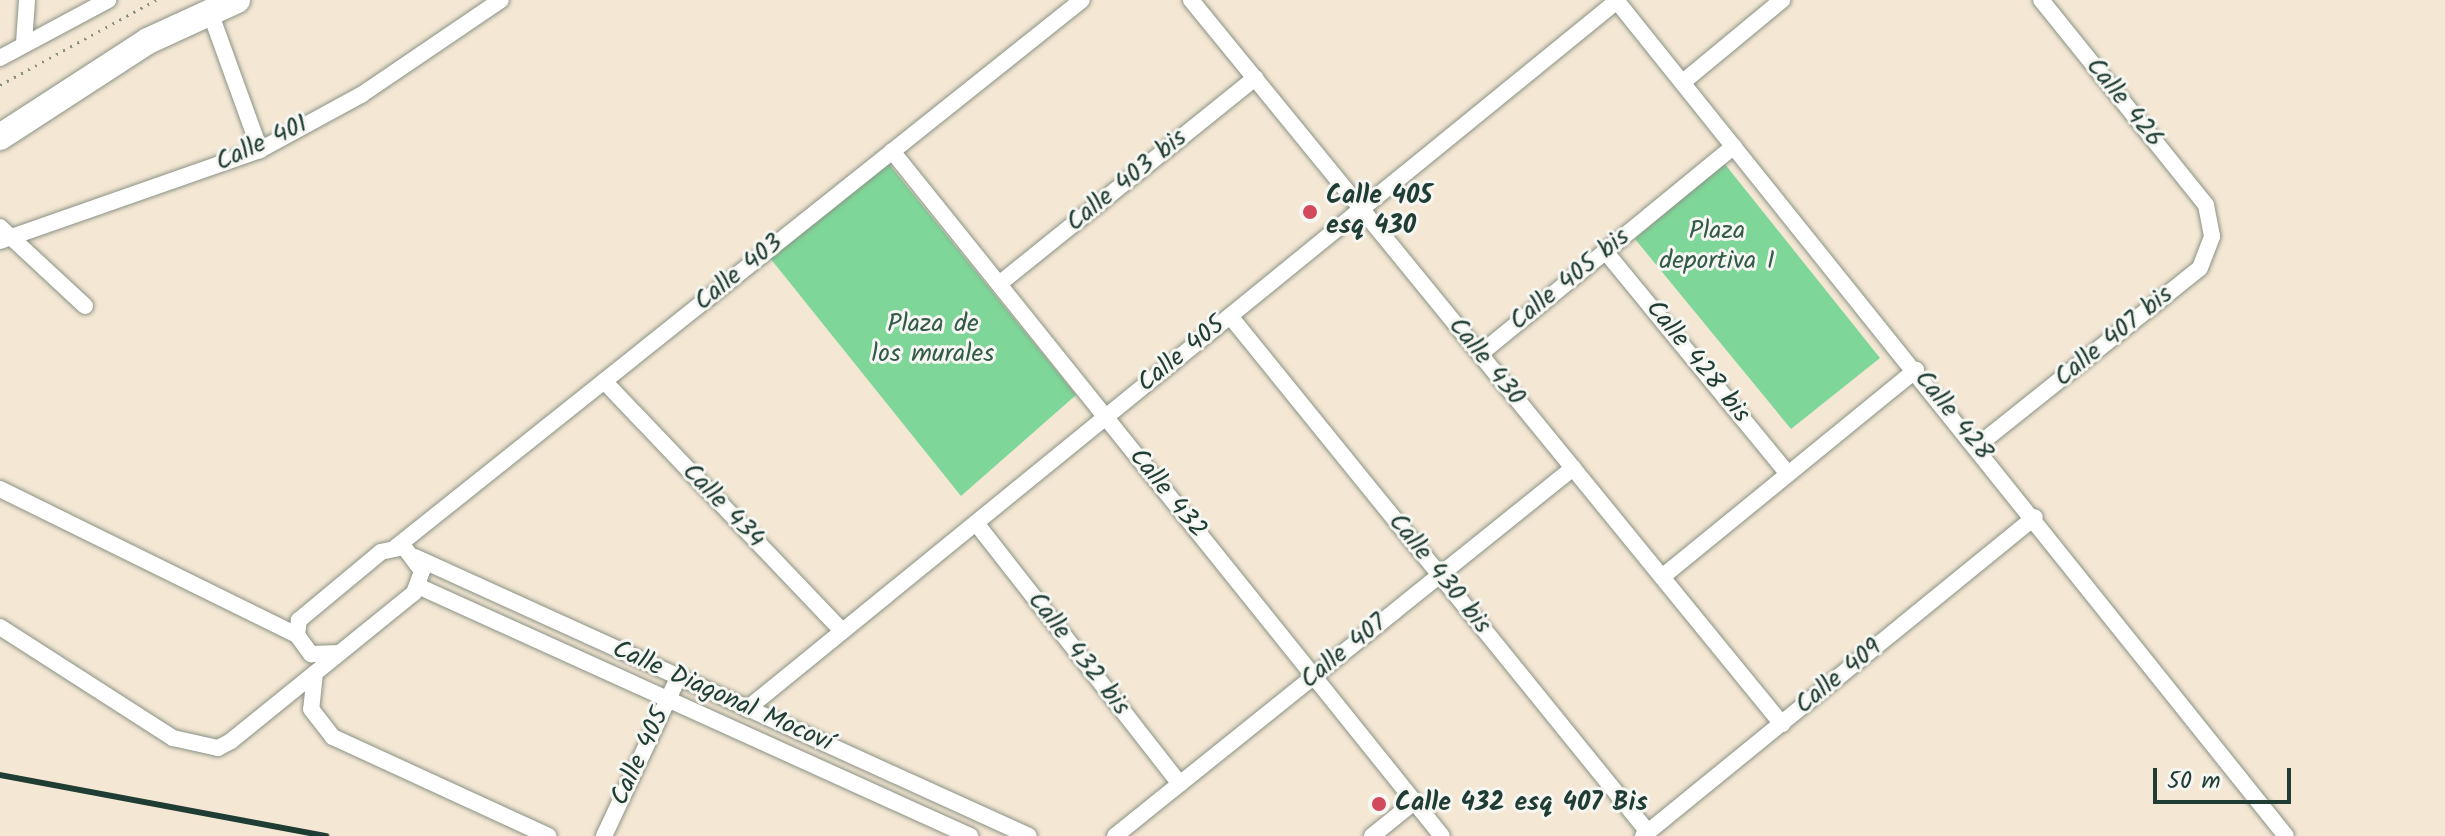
<!DOCTYPE html>
<meta charset="utf-8">
<style>
body{margin:0}
#map{position:relative;width:2445px;height:836px;overflow:hidden;background:#f4e7d4;font-family:Kalam,sans-serif}
div>[style]{position:absolute}
.green>*{inset:0;background:#7fd699}
.path>*{height:3px;margin-top:-1.5px;transform-origin:0;background:repeating-linear-gradient(90deg,#8a9284 0 2px,transparent 0 8px)}
.roads{filter:drop-shadow(0 0 2px #8a9284) drop-shadow(0 0 2px #8a9284)}
.street>*{height:16px;margin:-8px;padding:0 8px;transform-origin:8px;border-radius:8px;background:#fff}
.primary>*{height:26px;margin:-13px;padding:0 13px;transform-origin:13px;border-radius:13px;background:#fff}
.rail>*{height:6px;margin:-3px;padding:0 3px;transform-origin:3px;border-radius:3px;background:#1f3d34}
.dots>*{width:22px;height:22px;translate:-50% -50%;box-sizing:border-box;border:4px solid #f6f6f2;border-radius:50%}
span{translate:-50% -50%;white-space:nowrap;text-align:center;line-height:1.15;-webkit-text-stroke:6px #f6f6f2;paint-order:stroke}
.street-label{font-size:26px;color:#1f3d34}
.poi-label{font-size:26px;color:#1f3d34;font-weight:700}
.left{translate:0 -50%;text-align:left}
.park-label{font-size:26px;color:#325c48}
.scale{position:absolute;left:2153px;top:768px;width:138px;height:36px;box-sizing:border-box;border:4px solid #1f3d34;border-top:0;padding-left:10px;font-size:24px;line-height:28px;white-space:nowrap;color:#1f3d34;-webkit-text-stroke:6px #f6f6f2;paint-order:stroke}
</style>
<div id="map">
<div class="green">
<div style="clip-path:polygon(888px 163px,1076px 395px,961px 496px,770px 258px)"></div>
<div style="clip-path:polygon(1724px 163px,1880px 358px,1791px 429px,1635px 239px)"></div>
</div>
<div class="path">
<div style="left:0;top:85px;width:178px;rotate:-28.6deg"></div>
</div>
<div class="roads">
<div class="street">
<div style="left:1191px;top:0;width:935px;rotate:50.78deg"></div>
<div style="left:1616px;top:0;width:1071px;rotate:51.29deg"></div>
<div style="left:210px;top:12px;width:147px;rotate:70.1deg"></div>
<div style="left:24px;top:43px;width:43px;rotate:-86deg"></div>
<div style="left:0;top:58px;width:123px;rotate:-28.2deg"></div>
<div style="left:1683px;top:82px;width:129px;rotate:-39.6deg"></div>
<div style="left:892px;top:151px;width:878px;rotate:51.24deg"></div>
<div style="left:0;top:227px;width:116px;rotate:42.9deg"></div>
<div style="left:0;top:241px;width:275px;rotate:-19.3deg"></div>
<div style="left:260px;top:150px;width:115px;rotate:-28.6deg"></div>
<div style="left:361px;top:95px;width:169px;rotate:-34.2deg"></div>
<div style="left:1605px;top:251px;width:288px;rotate:50.6deg"></div>
<div style="left:999px;top:284px;width:329px;rotate:-38.8deg"></div>
<div style="left:1230px;top:316px;width:664px;rotate:50.99deg"></div>
<div style="left:1480px;top:354px;width:328px;rotate:-39.3deg"></div>
<div style="left:604px;top:381px;width:345px;rotate:46.4deg"></div>
<div style="left:1977px;top:446px;width:285px;rotate:-38.6deg"></div>
<div style="left:2200px;top:268px;width:34px;rotate:-69deg"></div>
<div style="left:2212px;top:236px;width:32px;rotate:-101deg"></div>
<div style="left:2206px;top:205px;width:263px;rotate:-128.8deg"></div>
<div style="left:0;top:489px;width:331px;rotate:26.2deg"></div>
<div style="left:976px;top:523px;width:331px;rotate:52deg"></div>
<div style="left:396px;top:547px;width:877px;rotate:-38.57deg"></div>
<div style="left:415px;top:557px;width:674px;rotate:24.44deg"></div>
<div style="left:1662px;top:577px;width:328px;rotate:-39.2deg"></div>
<div style="left:420px;top:587px;width:604px;rotate:24.36deg"></div>
<div style="left:0;top:627px;width:206px;rotate:32.7deg"></div>
<div style="left:173px;top:738px;width:46px;rotate:12.5deg"></div>
<div style="left:218px;top:748px;width:15px;rotate:-28deg"></div>
<div style="left:231px;top:741px;width:235px;rotate:-39deg"></div>
<div style="left:414px;top:593px;width:23px;rotate:-70deg"></div>
<div style="left:422px;top:571px;width:30px;rotate:-127deg"></div>
<div style="left:404px;top:547px;width:24px;rotate:168deg"></div>
<div style="left:381px;top:552px;width:107px;rotate:140.3deg"></div>
<div style="left:299px;top:620px;width:15px;rotate:98deg"></div>
<div style="left:297px;top:635px;width:24px;rotate:54deg"></div>
<div style="left:311px;top:654px;width:28px;rotate:-2deg"></div>
<div style="left:315px;top:673px;width:36px;rotate:96deg"></div>
<div style="left:311px;top:709px;width:36px;rotate:52deg"></div>
<div style="left:333px;top:737px;width:237px;rotate:24.7deg"></div>
<div style="left:747px;top:709px;width:1122px;rotate:-39.14deg"></div>
<div style="left:604px;top:836px;width:174px;rotate:-64.9deg"></div>
<div style="left:1115px;top:836px;width:588px;rotate:-38.78deg"></div>
<div style="left:1372px;top:836px;width:54px;rotate:-39deg"></div>
<div style="left:1643px;top:836px;width:505px;rotate:-39.14deg"></div>
</div>
<div class="primary">
<div style="left:0;top:137px;width:176px;rotate:-33deg"></div>
<div style="left:148px;top:41px;width:98px;rotate:-24.7deg"></div>
</div>
</div>
<div class="rail">
<div style="left:0;top:775px;width:332px;rotate:10.6deg"></div>
</div>
<div class="dots">
<div style="left:1310px;top:212px;background:#d1495b"></div>
<div style="left:1379px;top:804px;background:#d1495b"></div>
</div>
<div class="street-label">
<span style="left:2124px;top:103px;rotate:51deg">Calle 426</span>
<span style="left:262px;top:144px;rotate:-25deg">Calle 401</span>
<span style="left:1127px;top:181px;rotate:-39deg">Calle 403 bis</span>
<span style="left:739px;top:273px;rotate:-39deg">Calle 403</span>
<span style="left:1570px;top:280px;rotate:-39deg">Calle 405 bis</span>
<span style="left:2114px;top:337px;rotate:-39deg">Calle 407 bis</span>
<span style="left:1182px;top:355px;rotate:-39deg">Calle 405</span>
<span style="left:1486px;top:362px;rotate:51deg">Calle 430</span>
<span style="left:1697px;top:362px;rotate:51deg">Calle 428 bis</span>
<span style="left:1953px;top:416px;rotate:51deg">Calle 428</span>
<span style="left:1167px;top:494px;rotate:51deg">Calle 432</span>
<span style="left:723px;top:506px;rotate:46deg">Calle 434</span>
<span style="left:1439px;top:574px;rotate:51deg">Calle 430 bis</span>
<span style="left:1344px;top:652px;rotate:-39deg">Calle 407</span>
<span style="left:1078px;top:654px;rotate:52deg">Calle 432 bis</span>
<span style="left:1839px;top:677px;rotate:-39deg">Calle 409</span>
<span style="left:722px;top:697px;rotate:24deg">Calle Diagonal Mocoví</span>
<span style="left:641px;top:757px;rotate:-65deg">Calle 405</span>
</div>
<div class="poi-label">
<span class="left" style="left:1326px;top:212px">Calle 405<br>esq 430</span>
<span class="left" style="left:1395px;top:804px">Calle 432 esq 407 Bis</span>
</div>
<div class="park-label">
<span style="left:1717px;top:247px">Plaza<br>deportiva I</span>
<span style="left:933px;top:340px">Plaza de<br>los murales</span>
</div>
<div class="scale">50 m</div>
</div>
